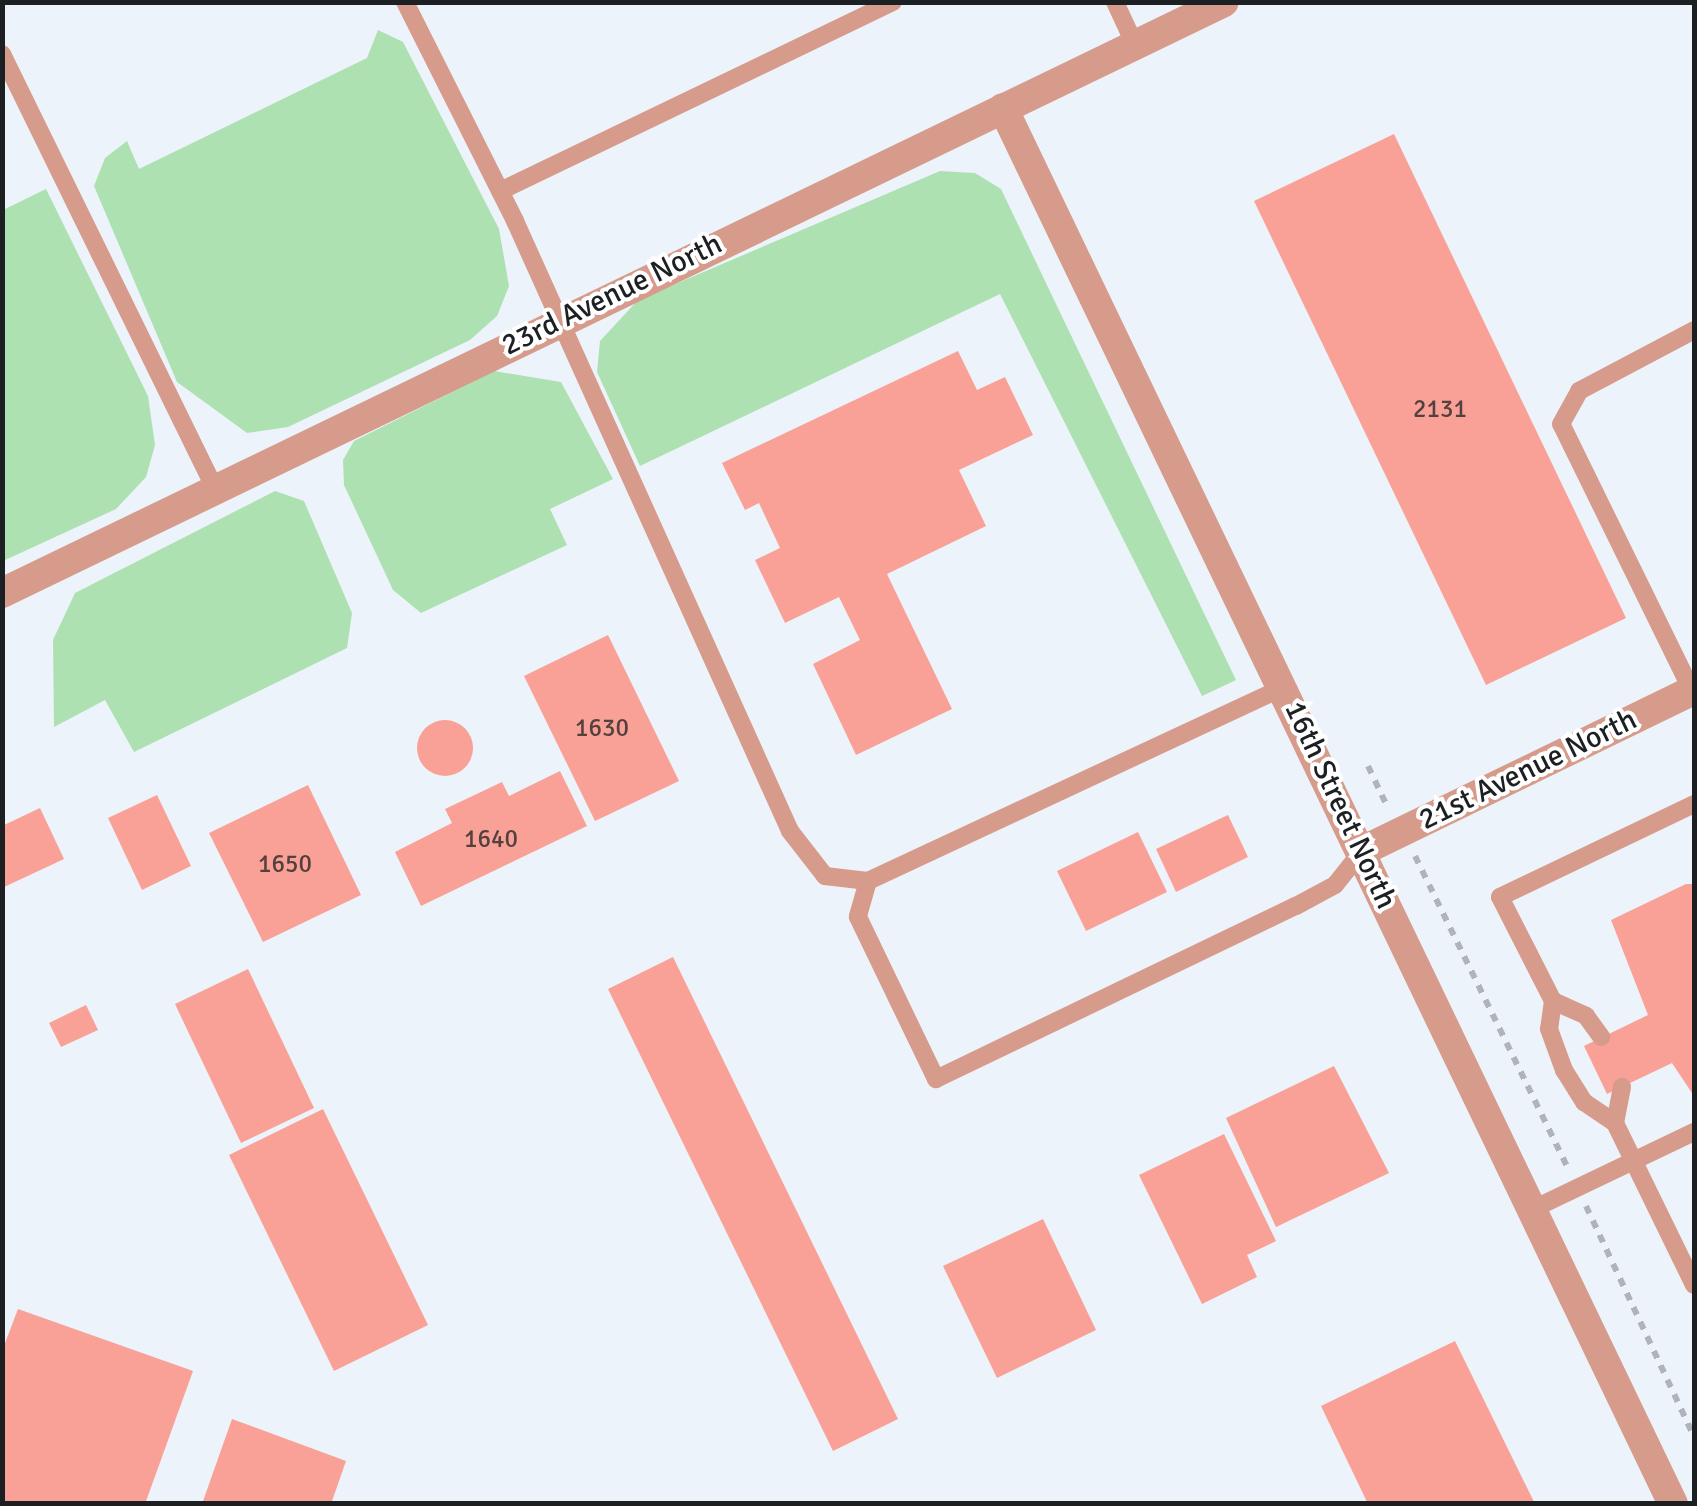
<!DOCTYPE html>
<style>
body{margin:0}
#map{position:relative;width:1697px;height:1506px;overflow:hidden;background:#ecf3fa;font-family:Signika,sans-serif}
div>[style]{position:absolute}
.green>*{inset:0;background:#aee1b2}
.building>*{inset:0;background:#f9a196}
.round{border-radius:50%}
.path>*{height:6px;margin-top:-3px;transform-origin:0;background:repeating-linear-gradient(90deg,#aeb4b9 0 8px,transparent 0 16px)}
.lane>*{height:18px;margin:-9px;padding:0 9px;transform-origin:9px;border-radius:9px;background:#d69b8b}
.street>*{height:30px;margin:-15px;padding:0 15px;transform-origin:15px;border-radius:15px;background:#d69b8b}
span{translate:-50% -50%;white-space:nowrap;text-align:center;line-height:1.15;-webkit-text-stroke:8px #fff;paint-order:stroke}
.number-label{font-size:25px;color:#54403f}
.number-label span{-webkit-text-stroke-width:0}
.street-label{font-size:30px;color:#1d2022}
.frame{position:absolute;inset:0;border:5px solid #1d2022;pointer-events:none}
</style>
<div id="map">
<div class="green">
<div style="clip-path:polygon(378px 30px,403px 42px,499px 229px,509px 286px,497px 316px,470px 340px,288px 427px,247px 433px,177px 382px,94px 186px,105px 158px,127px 141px,139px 169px,367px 58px)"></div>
<div style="clip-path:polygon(940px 171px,975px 173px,1001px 189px,1236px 680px,1202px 696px,1000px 294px,640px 466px,597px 372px,600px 341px,638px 300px)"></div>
<div style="clip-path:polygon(46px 189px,148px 396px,155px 445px,146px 477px,116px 509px,3px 561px,3px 210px)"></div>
<div style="clip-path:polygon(494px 371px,561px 382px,613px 479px,550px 509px,567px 545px,421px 613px,393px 590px,344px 485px,343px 460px,354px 441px)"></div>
<div style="clip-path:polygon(275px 491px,304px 501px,352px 613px,347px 648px,134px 752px,105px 700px,54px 727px,53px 640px,75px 593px)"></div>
</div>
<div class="building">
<div style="clip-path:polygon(1394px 134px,1626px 618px,1486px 685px,1254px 201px)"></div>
<div style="clip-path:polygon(958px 351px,977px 390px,1005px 377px,1033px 435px,959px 470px,986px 526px,887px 574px,952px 709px,856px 755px,813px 664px,860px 640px,839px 597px,785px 623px,755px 560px,780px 548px,759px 503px,745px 510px,722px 463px)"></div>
<div style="clip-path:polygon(608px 635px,679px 781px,595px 821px,524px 676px)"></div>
<div class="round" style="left:417px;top:720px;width:56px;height:56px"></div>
<div style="clip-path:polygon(560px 771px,587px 826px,421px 906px,395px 852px,452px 823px,445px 809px,502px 782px,509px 796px)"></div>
<div style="clip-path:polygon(308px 785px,361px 895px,263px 942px,209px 833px)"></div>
<div style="clip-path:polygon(157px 795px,191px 866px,142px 890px,108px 818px)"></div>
<div style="clip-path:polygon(40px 808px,64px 859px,2px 888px,2px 826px)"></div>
<div style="clip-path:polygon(1228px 815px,1248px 857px,1176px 892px,1156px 849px)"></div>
<div style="clip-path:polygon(1138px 832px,1167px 892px,1086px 931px,1057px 871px)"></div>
<div style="clip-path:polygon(1686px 884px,1694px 884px,1694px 1096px,1672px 1063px,1607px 1094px,1584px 1046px,1648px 1015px,1611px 920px)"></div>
<div style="clip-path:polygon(673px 957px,898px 1419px,833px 1451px,608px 989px)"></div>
<div style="clip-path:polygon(248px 969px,314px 1108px,241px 1143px,175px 1004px)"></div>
<div style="clip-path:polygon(86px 1005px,98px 1030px,61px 1047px,49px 1023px)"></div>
<div style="clip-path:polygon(1334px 1066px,1389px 1173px,1276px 1227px,1226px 1118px)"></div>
<div style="clip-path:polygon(323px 1109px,428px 1325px,334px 1371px,229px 1155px)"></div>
<div style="clip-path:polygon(1224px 1134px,1276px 1241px,1247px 1255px,1257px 1277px,1202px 1304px,1139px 1175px)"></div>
<div style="clip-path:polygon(1043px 1219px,1096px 1330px,997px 1378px,943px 1266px)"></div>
<div style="clip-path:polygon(18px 1309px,193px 1371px,145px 1504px,2px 1504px,2px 1351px)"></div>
<div style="clip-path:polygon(1455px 1341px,1535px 1504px,1368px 1504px,1321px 1406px)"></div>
<div style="clip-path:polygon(232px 1419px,346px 1461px,331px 1504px,202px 1504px)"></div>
</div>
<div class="path">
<div style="left:1368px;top:766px;width:44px;rotate:64.6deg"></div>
<div style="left:1415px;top:856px;width:347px;rotate:63.9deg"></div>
<div style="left:1586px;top:1206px;width:255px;rotate:64.9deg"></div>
</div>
<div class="lane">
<div style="left:405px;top:2px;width:245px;rotate:63.3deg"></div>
<div style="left:515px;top:221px;width:669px;rotate:65.73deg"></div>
<div style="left:790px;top:831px;width:57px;rotate:52.1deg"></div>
<div style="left:825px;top:876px;width:43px;rotate:6.6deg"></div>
<div style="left:868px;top:881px;width:459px;rotate:-25deg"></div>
<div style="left:1115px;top:2px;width:47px;rotate:65.1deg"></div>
<div style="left:2px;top:54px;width:487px;rotate:63.9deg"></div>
<div style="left:500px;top:191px;width:436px;rotate:-25.7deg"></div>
<div style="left:1692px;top:691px;width:297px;rotate:-116.1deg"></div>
<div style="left:1561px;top:424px;width:38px;rotate:-61deg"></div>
<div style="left:1579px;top:391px;width:130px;rotate:-27.9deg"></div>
<div style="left:1694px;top:804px;width:215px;rotate:154.4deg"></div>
<div style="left:1500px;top:897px;width:117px;rotate:63deg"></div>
<div style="left:1553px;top:1001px;width:28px;rotate:98deg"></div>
<div style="left:1549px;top:1029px;width:44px;rotate:69.9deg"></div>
<div style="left:1564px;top:1070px;width:38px;rotate:58deg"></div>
<div style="left:1584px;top:1102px;width:37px;rotate:34deg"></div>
<div style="left:1615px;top:1123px;width:180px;rotate:64deg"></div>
<div style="left:868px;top:881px;width:37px;rotate:106deg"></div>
<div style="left:858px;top:917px;width:180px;rotate:64.3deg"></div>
<div style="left:936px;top:1079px;width:399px;rotate:-25.7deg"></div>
<div style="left:1296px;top:906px;width:44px;rotate:-28.3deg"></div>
<div style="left:1335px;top:885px;width:43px;rotate:-51.5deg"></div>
<div style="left:1553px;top:1001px;width:36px;rotate:24deg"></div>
<div style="left:1586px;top:1016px;width:26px;rotate:54deg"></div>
<div style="left:1615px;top:1123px;width:37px;rotate:-79deg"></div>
<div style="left:1533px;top:1209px;width:178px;rotate:-25.6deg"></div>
</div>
<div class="street">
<div style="left:1003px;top:108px;width:1548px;rotate:64.36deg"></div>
<div style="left:2px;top:593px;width:1357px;rotate:-25.81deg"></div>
<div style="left:1362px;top:851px;width:369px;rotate:-25.9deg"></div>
</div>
<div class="number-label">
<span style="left:1440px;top:409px">2131</span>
<span style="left:602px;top:728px">1630</span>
<span style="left:491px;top:839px">1640</span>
<span style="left:285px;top:864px">1650</span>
</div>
<div class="street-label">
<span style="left:612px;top:295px;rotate:-26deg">23rd Avenue North</span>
<span style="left:1528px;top:770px;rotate:-26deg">21st Avenue North</span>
<span style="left:1340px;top:805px;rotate:65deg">16th Street North</span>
</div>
<div class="frame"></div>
</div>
